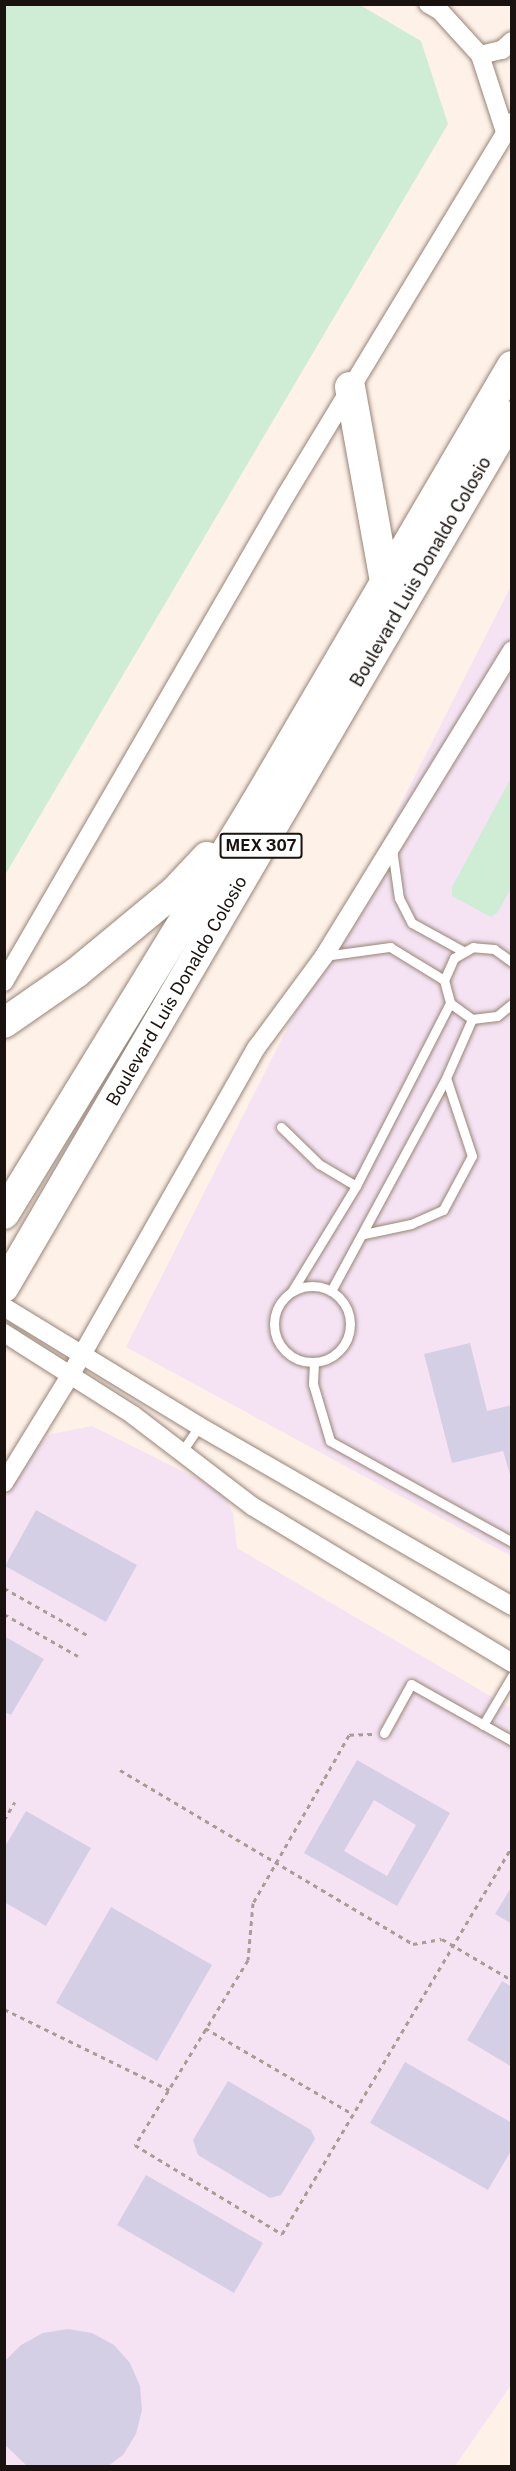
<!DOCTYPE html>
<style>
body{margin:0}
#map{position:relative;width:516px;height:2471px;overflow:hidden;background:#fef1e8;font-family:"Public Sans",sans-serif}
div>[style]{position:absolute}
.education>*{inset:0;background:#f5e3f4}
.green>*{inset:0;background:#cfecd4}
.building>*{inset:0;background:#d5cfe5}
.path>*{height:3px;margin-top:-1.5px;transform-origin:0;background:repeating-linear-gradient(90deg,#a89d95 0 4.5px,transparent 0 9px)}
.roads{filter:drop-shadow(0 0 2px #988477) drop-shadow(0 0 2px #988477)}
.service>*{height:9px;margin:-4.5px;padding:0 4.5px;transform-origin:4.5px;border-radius:4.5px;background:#fff}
.service>.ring{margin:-4.5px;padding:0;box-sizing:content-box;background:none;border:9px solid #fff;border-radius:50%}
.minor>*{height:18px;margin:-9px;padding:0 9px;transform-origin:9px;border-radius:9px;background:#fff}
.primary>*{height:30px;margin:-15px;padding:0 15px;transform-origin:15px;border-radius:15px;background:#fff}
span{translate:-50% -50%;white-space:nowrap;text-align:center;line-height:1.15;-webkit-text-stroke:4.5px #fff;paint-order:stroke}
.shield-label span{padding:2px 4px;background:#fff;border:2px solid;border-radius:4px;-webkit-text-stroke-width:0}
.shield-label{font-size:16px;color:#1a120e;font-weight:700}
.street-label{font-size:18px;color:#1a120e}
.frame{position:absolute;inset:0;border:6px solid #1a120e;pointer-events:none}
</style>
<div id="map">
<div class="education">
<div style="clip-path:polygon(511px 586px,511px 1556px,126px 1347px)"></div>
<div style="clip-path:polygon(92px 1426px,222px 1491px,233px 1513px,237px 1548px,511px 1708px,511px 2385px,455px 2466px,5px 2466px,5px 1499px,36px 1447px,51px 1434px)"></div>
</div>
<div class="green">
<div style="clip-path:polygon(5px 4px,360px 5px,421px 41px,448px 124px,5px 875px)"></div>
<div style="clip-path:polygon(511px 778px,511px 888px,498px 912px,491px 917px,452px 896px,452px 887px)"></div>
</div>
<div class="building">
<div style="clip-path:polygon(470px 1343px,487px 1411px,512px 1405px,512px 1481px,503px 1451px,452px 1463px,424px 1354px)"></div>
<div style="clip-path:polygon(36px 1510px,137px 1565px,106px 1622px,5px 1566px)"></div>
<div style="clip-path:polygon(4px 1636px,44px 1659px,11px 1715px,4px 1712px)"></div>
<div style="clip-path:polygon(evenodd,357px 1760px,450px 1813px,397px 1906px,304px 1853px,357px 1760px,374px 1800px,416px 1825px,387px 1876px,344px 1851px,374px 1800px)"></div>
<div style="clip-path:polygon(26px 1811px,91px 1848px,46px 1926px,4px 1902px,4px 1848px)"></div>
<div style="clip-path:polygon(512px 1886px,512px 1924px,495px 1914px)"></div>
<div style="clip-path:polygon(111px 1907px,212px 1965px,157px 2061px,56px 2003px)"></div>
<div style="clip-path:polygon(502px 1981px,512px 1987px,512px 2067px,467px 2040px)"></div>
<div style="clip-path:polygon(405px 2062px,512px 2123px,512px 2149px,488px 2190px,370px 2123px)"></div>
<div style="clip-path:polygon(228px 2081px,311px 2130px,315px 2139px,281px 2195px,270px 2198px,198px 2155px,193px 2140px)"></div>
<div style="clip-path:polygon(146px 2175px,263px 2243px,234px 2293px,117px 2225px)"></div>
<div style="clip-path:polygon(68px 2329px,92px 2333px,114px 2345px,130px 2363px,140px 2386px,142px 2410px,136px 2434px,123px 2455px,108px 2466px,27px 2466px,4px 2444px,4px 2362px,21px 2345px,43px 2333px)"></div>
</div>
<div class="path">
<div style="left:4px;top:1588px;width:98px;rotate:29.5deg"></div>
<div style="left:4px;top:1614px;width:85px;rotate:29.6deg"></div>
<div style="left:372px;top:1734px;width:23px;rotate:178deg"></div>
<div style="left:349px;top:1735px;width:53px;rotate:119.5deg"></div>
<div style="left:323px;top:1781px;width:141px;rotate:119.8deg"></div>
<div style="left:253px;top:1903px;width:57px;rotate:95deg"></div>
<div style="left:248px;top:1960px;width:217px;rotate:121.4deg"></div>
<div style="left:135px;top:2145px;width:172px;rotate:31.2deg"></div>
<div style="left:282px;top:2234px;width:450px;rotate:-59.3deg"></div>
<div style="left:120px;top:1770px;width:341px;rotate:30.7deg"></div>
<div style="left:413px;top:1944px;width:29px;rotate:-10deg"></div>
<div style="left:442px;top:1939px;width:81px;rotate:30.4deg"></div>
<div style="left:4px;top:1820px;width:21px;rotate:-59deg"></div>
<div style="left:4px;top:2009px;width:184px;rotate:26.1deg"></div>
<div style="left:205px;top:2028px;width:171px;rotate:30.2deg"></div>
</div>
<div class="roads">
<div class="service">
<div style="left:392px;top:849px;width:49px;rotate:81.9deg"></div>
<div style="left:399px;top:898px;width:28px;rotate:63deg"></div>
<div style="left:412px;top:923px;width:58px;rotate:28.8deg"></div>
<div style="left:324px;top:956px;width:67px;rotate:-7.8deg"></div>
<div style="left:390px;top:947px;width:63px;rotate:31.4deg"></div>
<div style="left:512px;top:962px;width:22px;rotate:-144deg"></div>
<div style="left:494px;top:949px;width:21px;rotate:-175deg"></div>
<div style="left:473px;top:947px;width:22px;rotate:150deg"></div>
<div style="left:454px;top:958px;width:24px;rotate:114deg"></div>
<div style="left:444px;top:980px;width:24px;rotate:75deg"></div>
<div style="left:450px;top:1003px;width:27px;rotate:36deg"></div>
<div style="left:472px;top:1019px;width:25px;rotate:-7deg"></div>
<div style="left:497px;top:1016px;width:19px;rotate:-39deg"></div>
<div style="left:281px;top:1127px;width:53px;rotate:44.2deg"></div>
<div style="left:319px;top:1164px;width:43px;rotate:30.7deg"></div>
<div style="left:364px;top:1234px;width:48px;rotate:-12deg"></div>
<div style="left:411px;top:1224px;width:35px;rotate:-24deg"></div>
<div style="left:443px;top:1210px;width:61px;rotate:-61.8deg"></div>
<div style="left:472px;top:1156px;width:82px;rotate:-108.4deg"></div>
<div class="ring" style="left:274px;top:1286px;width:67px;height:67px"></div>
<div style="left:292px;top:1291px;width:123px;rotate:-58.6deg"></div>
<div style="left:356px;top:1186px;width:206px;rotate:-62.8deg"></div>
<div style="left:331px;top:1291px;width:242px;rotate:-61.6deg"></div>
<div style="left:446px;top:1078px;width:64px;rotate:-66.2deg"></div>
<div style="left:314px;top:1363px;width:21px;rotate:93deg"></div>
<div style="left:313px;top:1384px;width:59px;rotate:73.4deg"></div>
<div style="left:330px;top:1441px;width:208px;rotate:29deg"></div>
<div style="left:183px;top:1450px;width:29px;rotate:-56deg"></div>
<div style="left:483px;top:1725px;width:57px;rotate:-59.4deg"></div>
<div style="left:384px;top:1733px;width:56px;rotate:-61.1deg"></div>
<div style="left:411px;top:1684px;width:116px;rotate:29.4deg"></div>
</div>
<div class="minor">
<div style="left:428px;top:4px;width:14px;rotate:30deg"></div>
<div style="left:440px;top:11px;width:59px;rotate:47.7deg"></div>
<div style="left:480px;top:55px;width:81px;rotate:72deg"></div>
<div style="left:480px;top:55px;width:23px;rotate:-13deg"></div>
<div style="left:502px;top:50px;width:13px;rotate:-42deg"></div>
<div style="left:4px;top:982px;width:563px;rotate:-59.93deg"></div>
<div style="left:286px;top:495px;width:436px;rotate:-58.8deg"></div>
<div style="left:4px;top:1307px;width:228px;rotate:31.4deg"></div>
<div style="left:199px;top:1426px;width:361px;rotate:29.9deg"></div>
<div style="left:4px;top:1333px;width:153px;rotate:32.4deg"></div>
<div style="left:133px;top:1415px;width:150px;rotate:37.4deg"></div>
<div style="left:252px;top:1506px;width:304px;rotate:31.1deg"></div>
<div style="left:4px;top:1483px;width:128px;rotate:-58.4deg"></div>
<div style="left:71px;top:1374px;width:376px;rotate:-60.4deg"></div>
<div style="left:257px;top:1047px;width:113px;rotate:-53.6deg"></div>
<div style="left:324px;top:956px;width:359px;rotate:-58.4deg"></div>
</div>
<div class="primary">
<div style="left:350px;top:387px;width:198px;rotate:79.8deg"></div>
<div style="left:4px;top:1023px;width:88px;rotate:-34.8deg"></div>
<div style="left:76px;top:973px;width:127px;rotate:-39.6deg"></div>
<div style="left:174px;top:892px;width:48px;rotate:-46.7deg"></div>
<div style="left:4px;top:1214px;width:479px;rotate:-58.5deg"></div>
<div style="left:254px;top:806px;width:510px;rotate:-59.61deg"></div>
<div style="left:4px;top:1287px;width:1008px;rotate:-59.75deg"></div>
</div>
</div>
<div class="shield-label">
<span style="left:261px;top:846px">MEX 307</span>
</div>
<div class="street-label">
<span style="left:421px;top:572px;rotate:-60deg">Boulevard Luis Donaldo Colosio</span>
<span style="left:177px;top:991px;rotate:-60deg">Boulevard Luis Donaldo Colosio</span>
</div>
<div class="frame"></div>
</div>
